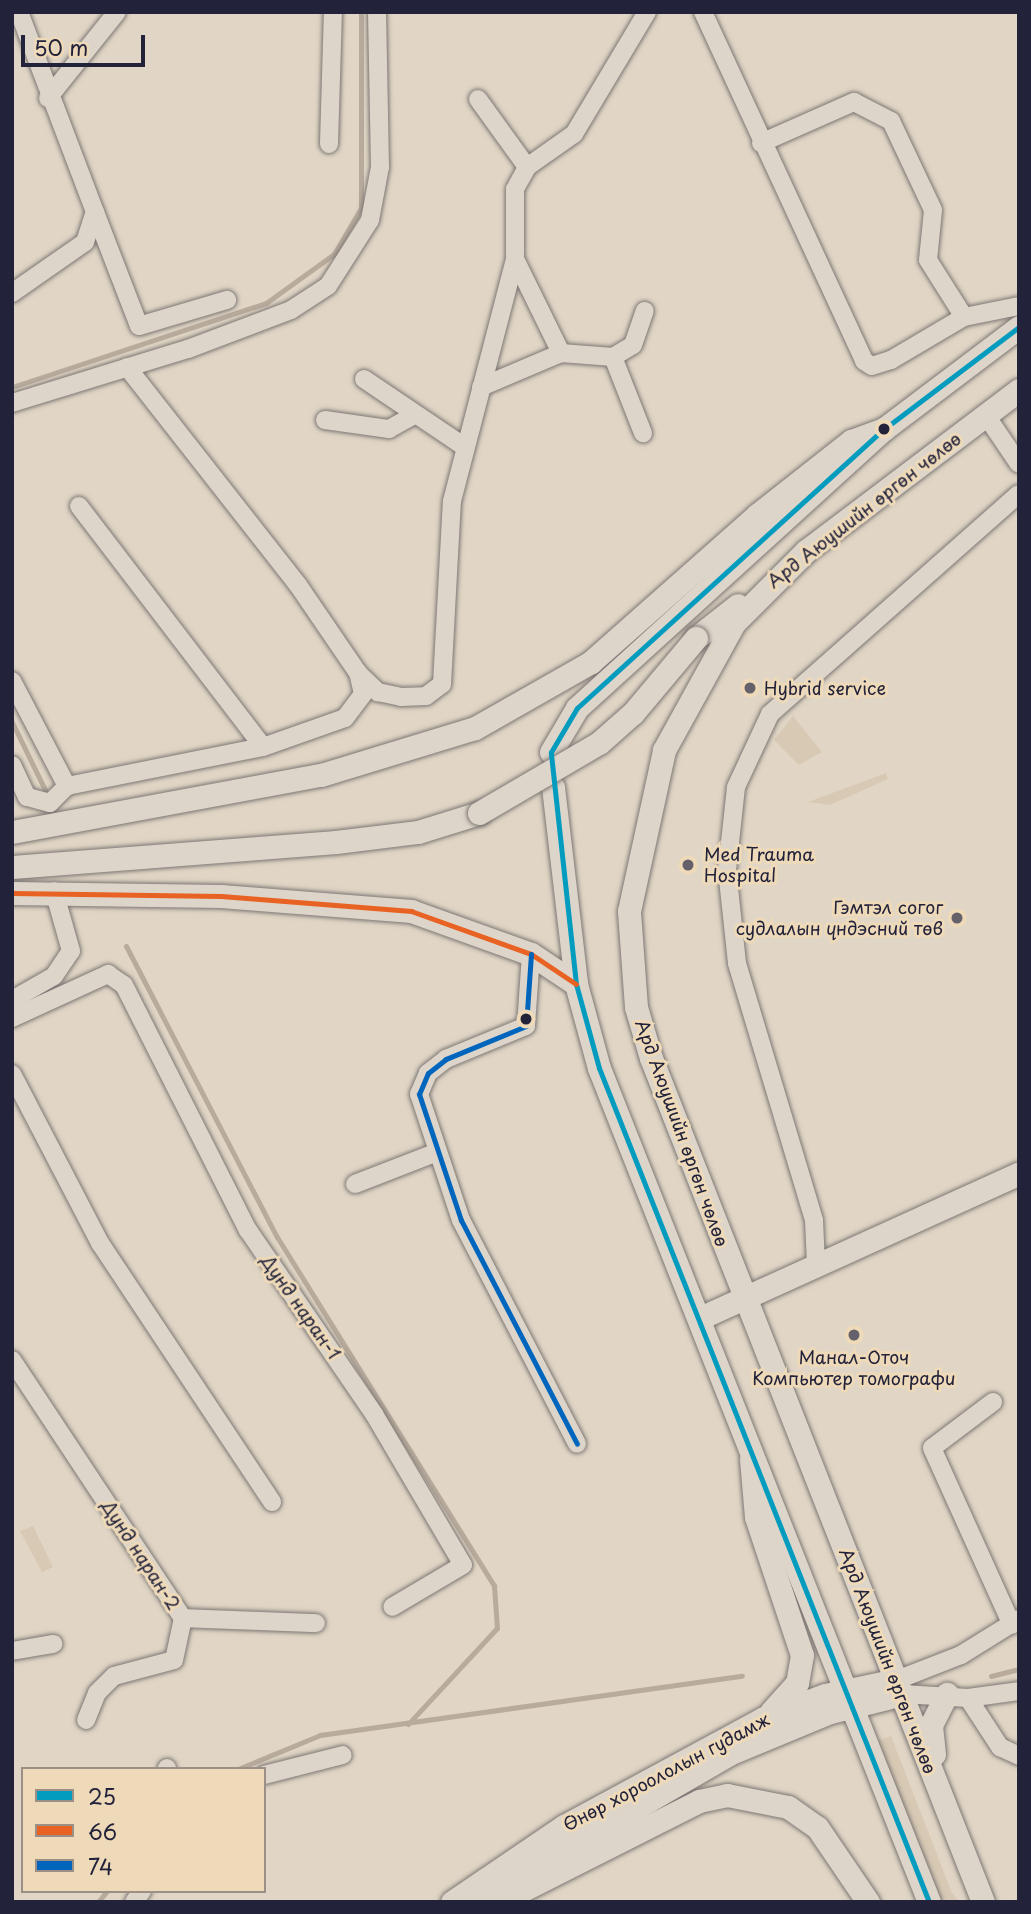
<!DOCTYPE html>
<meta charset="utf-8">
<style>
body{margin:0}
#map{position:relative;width:1031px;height:1914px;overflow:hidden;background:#e1d6c5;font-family:"Playpen Sans",sans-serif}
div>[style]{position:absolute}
.green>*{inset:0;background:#d8c9b4}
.stream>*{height:5px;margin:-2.5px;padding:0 2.5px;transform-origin:2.5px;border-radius:2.5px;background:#b8ab9c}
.roads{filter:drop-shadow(0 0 2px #7c7775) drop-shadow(0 0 2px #7c7775)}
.minor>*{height:18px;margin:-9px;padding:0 9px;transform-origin:9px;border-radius:9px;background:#ddd5c9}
.major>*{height:23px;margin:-11.5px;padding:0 11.5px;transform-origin:11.5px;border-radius:11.5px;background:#ddd5c9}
.bridges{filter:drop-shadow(0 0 2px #7c7775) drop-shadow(0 0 2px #7c7775)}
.major-bridge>*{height:23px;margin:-11.5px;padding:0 11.5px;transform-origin:11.5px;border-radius:11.5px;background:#ddd5c9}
.bus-1>*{height:5px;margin:-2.5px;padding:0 2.5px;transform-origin:2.5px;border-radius:2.5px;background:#039cbf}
.bus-2>*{height:5px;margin:-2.5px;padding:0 2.5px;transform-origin:2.5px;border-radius:2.5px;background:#e86223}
.bus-3>*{height:5px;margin:-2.5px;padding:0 2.5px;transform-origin:2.5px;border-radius:2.5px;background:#0065bd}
.dots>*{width:19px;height:19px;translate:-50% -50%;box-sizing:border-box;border:4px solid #eedab8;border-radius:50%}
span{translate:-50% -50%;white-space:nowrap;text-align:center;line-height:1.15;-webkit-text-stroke:6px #eedab8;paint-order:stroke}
.street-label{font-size:18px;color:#22223b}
.poi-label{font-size:18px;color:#22223b}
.left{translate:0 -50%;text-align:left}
.right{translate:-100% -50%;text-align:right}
.frame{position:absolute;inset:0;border:14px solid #22223b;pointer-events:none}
.legend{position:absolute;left:21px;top:1767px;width:245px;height:126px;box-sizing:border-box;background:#eedab8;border:2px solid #9c9086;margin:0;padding:9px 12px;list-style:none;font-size:21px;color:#22223b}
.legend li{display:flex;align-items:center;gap:14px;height:35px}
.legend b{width:35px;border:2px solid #9c9086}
.scale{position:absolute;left:21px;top:35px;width:124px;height:32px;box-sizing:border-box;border:4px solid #22223b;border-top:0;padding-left:9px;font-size:21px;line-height:24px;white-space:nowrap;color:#22223b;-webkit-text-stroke:5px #eedab8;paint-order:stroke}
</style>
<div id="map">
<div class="green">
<div style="clip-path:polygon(793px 716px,822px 752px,799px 765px,774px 740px)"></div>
<div style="clip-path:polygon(886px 773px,888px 779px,830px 805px,808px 802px)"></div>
<div style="clip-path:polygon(33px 1526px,53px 1567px,42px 1572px,20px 1531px)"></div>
<div style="clip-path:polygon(891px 1736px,952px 1893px,959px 1902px,941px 1902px,878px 1741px)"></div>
</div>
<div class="stream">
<div style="left:12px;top:387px;width:268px;rotate:-18.3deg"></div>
<div style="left:266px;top:303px;width:84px;rotate:-35.8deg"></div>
<div style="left:334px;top:254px;width:53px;rotate:-59.6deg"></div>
<div style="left:361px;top:208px;width:196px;rotate:-90deg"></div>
<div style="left:12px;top:722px;width:80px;rotate:64.1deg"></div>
<div style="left:126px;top:946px;width:328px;rotate:62.6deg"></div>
<div style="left:277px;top:1237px;width:411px;rotate:58.1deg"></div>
<div style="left:494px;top:1586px;width:42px;rotate:85.9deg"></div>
<div style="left:497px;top:1628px;width:131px;rotate:132.8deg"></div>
<div style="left:991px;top:1676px;width:29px;rotate:-14deg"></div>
<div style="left:238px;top:1769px;width:89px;rotate:-22.5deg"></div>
<div style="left:320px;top:1735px;width:426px;rotate:-8deg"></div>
<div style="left:98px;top:1902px;width:14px;rotate:-51deg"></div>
</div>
<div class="roads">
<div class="minor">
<div style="left:703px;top:12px;width:384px;rotate:65.2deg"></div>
<div style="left:864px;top:361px;width:9px;rotate:32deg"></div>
<div style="left:872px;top:366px;width:20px;rotate:-18deg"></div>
<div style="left:891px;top:360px;width:85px;rotate:-30.5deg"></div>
<div style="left:964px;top:317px;width:56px;rotate:-11.3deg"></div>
<div style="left:48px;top:98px;width:110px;rotate:-51.3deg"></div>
<div style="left:478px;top:99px;width:84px;rotate:54.2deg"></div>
<div style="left:761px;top:143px;width:102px;rotate:-23.8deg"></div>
<div style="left:854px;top:102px;width:42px;rotate:27.2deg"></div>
<div style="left:891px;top:121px;width:98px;rotate:64.7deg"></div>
<div style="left:933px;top:210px;width:50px;rotate:95.7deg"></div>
<div style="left:928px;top:260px;width:67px;rotate:57.7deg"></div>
<div style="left:329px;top:144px;width:132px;rotate:-88.3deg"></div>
<div style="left:95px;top:212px;width:122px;rotate:68.9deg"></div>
<div style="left:139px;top:326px;width:92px;rotate:-16.5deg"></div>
<div style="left:515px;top:259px;width:105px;rotate:63.9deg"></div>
<div style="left:561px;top:353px;width:52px;rotate:4.4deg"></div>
<div style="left:613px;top:357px;width:82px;rotate:68.5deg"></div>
<div style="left:12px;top:293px;width:89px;rotate:-34.9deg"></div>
<div style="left:85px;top:242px;width:32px;rotate:-72deg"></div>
<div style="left:95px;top:212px;width:214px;rotate:-110.8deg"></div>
<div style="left:613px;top:357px;width:23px;rotate:-31deg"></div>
<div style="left:633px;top:345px;width:36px;rotate:-71deg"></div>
<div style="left:364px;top:379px;width:122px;rotate:34deg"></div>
<div style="left:481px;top:387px;width:87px;rotate:-23deg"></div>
<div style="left:12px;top:403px;width:184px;rotate:-17.1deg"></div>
<div style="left:188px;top:349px;width:110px;rotate:-20.7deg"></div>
<div style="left:291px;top:310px;width:44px;rotate:-33deg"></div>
<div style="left:328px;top:286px;width:78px;rotate:-57.5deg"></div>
<div style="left:370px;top:220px;width:54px;rotate:-79.3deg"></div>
<div style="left:380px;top:167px;width:155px;rotate:-91.1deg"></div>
<div style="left:985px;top:414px;width:60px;rotate:55.8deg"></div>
<div style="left:325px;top:420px;width:65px;rotate:8deg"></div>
<div style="left:389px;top:429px;width:29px;rotate:-29deg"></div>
<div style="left:79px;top:506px;width:303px;rotate:52.6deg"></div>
<div style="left:358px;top:673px;width:28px;rotate:44deg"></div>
<div style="left:378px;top:692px;width:24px;rotate:12deg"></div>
<div style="left:401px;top:697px;width:25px;rotate:-2deg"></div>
<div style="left:426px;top:696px;width:20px;rotate:-37deg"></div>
<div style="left:442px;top:684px;width:183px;rotate:-86.9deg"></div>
<div style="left:452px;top:501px;width:250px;rotate:-75.4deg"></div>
<div style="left:515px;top:259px;width:70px;rotate:-90deg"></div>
<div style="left:515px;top:189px;width:25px;rotate:-61deg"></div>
<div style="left:527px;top:167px;width:57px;rotate:-35.1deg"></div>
<div style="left:574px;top:134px;width:142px;rotate:-59.1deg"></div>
<div style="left:12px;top:681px;width:119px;rotate:62.4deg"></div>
<div style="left:67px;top:786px;width:24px;rotate:135deg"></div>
<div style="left:50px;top:803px;width:24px;rotate:-165deg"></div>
<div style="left:27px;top:797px;width:35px;rotate:-115deg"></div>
<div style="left:67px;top:786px;width:200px;rotate:-11.3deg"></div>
<div style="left:263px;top:747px;width:87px;rotate:-19.5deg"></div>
<div style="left:345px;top:718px;width:30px;rotate:-53deg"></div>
<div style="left:363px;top:694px;width:22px;rotate:-103deg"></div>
<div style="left:358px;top:673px;width:107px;rotate:-124.3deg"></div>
<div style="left:298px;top:585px;width:277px;rotate:-128.1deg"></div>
<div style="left:531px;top:954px;width:72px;rotate:94deg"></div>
<div style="left:526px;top:1026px;width:87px;rotate:157.6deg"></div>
<div style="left:446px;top:1059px;width:23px;rotate:142deg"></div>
<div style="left:428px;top:1073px;width:23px;rotate:113deg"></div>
<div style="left:419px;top:1094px;width:133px;rotate:71.6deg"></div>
<div style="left:461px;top:1220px;width:252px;rotate:62.6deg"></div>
<div style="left:12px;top:1000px;width:48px;rotate:-29.7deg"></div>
<div style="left:54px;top:976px;width:30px;rotate:-56deg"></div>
<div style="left:71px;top:951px;width:62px;rotate:-105.8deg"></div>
<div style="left:12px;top:1018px;width:106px;rotate:-24.6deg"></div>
<div style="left:108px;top:974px;width:19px;rotate:35deg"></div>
<div style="left:124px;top:985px;width:275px;rotate:63.2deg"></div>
<div style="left:248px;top:1230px;width:223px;rotate:55.6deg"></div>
<div style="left:374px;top:1414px;width:175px;rotate:59.5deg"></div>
<div style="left:463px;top:1565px;width:82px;rotate:149.4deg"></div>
<div style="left:12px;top:1074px;width:191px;rotate:62.5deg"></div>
<div style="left:100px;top:1243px;width:311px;rotate:56.4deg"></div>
<div style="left:355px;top:1184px;width:86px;rotate:-21.2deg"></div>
<div style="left:816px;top:1264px;width:44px;rotate:-92.6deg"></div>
<div style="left:814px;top:1220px;width:268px;rotate:-106.7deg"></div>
<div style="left:737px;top:963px;width:94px;rotate:-96.1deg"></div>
<div style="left:727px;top:870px;width:83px;rotate:-83.8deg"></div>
<div style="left:736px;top:787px;width:81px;rotate:-65deg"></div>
<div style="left:770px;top:714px;width:332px;rotate:-41.5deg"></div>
<div style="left:12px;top:1360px;width:310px;rotate:56.5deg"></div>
<div style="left:183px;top:1618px;width:43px;rotate:102.1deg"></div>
<div style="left:174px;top:1660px;width:62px;rotate:165.1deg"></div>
<div style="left:114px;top:1676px;width:24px;rotate:135deg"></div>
<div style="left:97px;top:1693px;width:29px;rotate:112deg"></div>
<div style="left:993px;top:1402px;width:76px;rotate:143deg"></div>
<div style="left:932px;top:1448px;width:194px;rotate:65.7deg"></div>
<div style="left:183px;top:1618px;width:133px;rotate:2.2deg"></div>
<div style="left:12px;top:1651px;width:42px;rotate:-9.7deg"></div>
<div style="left:897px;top:1680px;width:69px;rotate:-21.3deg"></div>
<div style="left:961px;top:1655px;width:68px;rotate:-31.8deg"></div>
<div style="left:903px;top:1694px;width:65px;rotate:3.5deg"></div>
<div style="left:968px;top:1698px;width:51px;rotate:-7.8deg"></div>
<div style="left:968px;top:1698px;width:59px;rotate:56.9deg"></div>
<div style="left:1000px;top:1747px;width:21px;rotate:25deg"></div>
<div style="left:167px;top:1768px;width:1px;rotate:90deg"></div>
<div style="left:264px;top:1775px;width:81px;rotate:-14.2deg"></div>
<div style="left:134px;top:1902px;width:14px;rotate:-54deg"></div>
</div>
<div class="major">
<div style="left:696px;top:638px;width:53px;rotate:-38.2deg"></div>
<div style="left:551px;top:752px;width:51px;rotate:-59.4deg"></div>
<div style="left:577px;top:708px;width:415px;rotate:-42.3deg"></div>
<div style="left:884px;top:429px;width:169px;rotate:-37.1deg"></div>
<div style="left:553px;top:787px;width:198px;rotate:83.3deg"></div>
<div style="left:576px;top:984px;width:87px;rotate:74.7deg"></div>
<div style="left:599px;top:1068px;width:897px;rotate:68.41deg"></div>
<div style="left:12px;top:832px;width:314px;rotate:-10.5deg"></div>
<div style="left:321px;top:775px;width:161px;rotate:-17deg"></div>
<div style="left:475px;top:728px;width:133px;rotate:-29.6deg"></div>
<div style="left:591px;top:662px;width:222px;rotate:-41.5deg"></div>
<div style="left:757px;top:515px;width:120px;rotate:-38.2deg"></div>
<div style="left:851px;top:441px;width:35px;rotate:-20deg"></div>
<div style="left:12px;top:867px;width:325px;rotate:-4.4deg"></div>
<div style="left:336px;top:842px;width:83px;rotate:-7deg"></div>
<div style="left:418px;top:832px;width:64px;rotate:-17.3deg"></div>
<div style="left:12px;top:893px;width:209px;rotate:0.8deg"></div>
<div style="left:221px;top:896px;width:191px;rotate:4.5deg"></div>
<div style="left:411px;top:911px;width:127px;rotate:19.7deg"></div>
<div style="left:531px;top:954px;width:54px;rotate:33.7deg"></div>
<div style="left:700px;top:1318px;width:350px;rotate:-24.4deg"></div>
<div style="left:751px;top:1459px;width:58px;rotate:85.1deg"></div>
<div style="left:756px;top:1517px;width:145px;rotate:71.6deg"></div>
<div style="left:802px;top:1655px;width:28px;rotate:100deg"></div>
<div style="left:797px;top:1683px;width:38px;rotate:132deg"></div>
<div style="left:934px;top:1754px;width:29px;rotate:-96deg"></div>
<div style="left:931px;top:1725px;width:35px;rotate:-63deg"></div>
<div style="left:452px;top:1902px;width:135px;rotate:-34.2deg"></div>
<div style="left:564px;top:1826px;width:227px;rotate:-28.4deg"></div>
<div style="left:764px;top:1718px;width:65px;rotate:-20.7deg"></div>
<div style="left:825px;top:1695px;width:74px;rotate:-11.8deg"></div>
<div style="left:473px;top:1902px;width:296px;rotate:-30deg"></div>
<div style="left:729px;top:1754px;width:109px;rotate:-22.6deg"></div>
<div style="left:830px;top:1712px;width:75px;rotate:-13.9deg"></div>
<div style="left:487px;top:1902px;width:31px;rotate:-17deg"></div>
<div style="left:517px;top:1893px;width:204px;rotate:-26.8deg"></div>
<div style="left:699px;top:1801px;width:29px;rotate:-12deg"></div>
<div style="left:727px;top:1795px;width:62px;rotate:11.1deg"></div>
<div style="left:788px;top:1807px;width:35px;rotate:35deg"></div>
<div style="left:817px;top:1827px;width:91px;rotate:55.8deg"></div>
<div style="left:983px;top:1902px;width:907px;rotate:-111.47deg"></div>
<div style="left:651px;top:1058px;width:53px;rotate:-106.4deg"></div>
<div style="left:636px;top:1007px;width:96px;rotate:-94.2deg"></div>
<div style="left:629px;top:911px;width:165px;rotate:-77.7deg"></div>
<div style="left:664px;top:750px;width:145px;rotate:-61.1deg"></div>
<div style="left:734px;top:623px;width:102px;rotate:-45deg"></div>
<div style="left:806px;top:551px;width:267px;rotate:-37.1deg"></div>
</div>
</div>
<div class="bridges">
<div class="major-bridge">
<div style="left:479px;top:813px;width:139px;rotate:-30.3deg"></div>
<div style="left:599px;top:743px;width:45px;rotate:-41.4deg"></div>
<div style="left:633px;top:713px;width:98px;rotate:-50deg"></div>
</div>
</div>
<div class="bus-1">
<div style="left:929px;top:1902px;width:897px;rotate:-111.59deg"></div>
<div style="left:599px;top:1068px;width:87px;rotate:-105.3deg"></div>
<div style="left:576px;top:984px;width:233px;rotate:-96.2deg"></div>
<div style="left:551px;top:752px;width:51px;rotate:-59.4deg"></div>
<div style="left:577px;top:708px;width:415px;rotate:-42.3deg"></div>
<div style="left:884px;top:429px;width:169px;rotate:-37.1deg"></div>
</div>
<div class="bus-2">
<div style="left:12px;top:893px;width:209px;rotate:0.8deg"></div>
<div style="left:221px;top:896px;width:191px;rotate:4.5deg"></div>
<div style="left:411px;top:911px;width:127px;rotate:19.7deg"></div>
<div style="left:531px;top:954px;width:54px;rotate:33.7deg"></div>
</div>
<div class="bus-3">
<div style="left:531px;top:954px;width:72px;rotate:94deg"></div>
<div style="left:526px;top:1026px;width:87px;rotate:157.6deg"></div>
<div style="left:446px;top:1059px;width:23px;rotate:142deg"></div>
<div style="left:428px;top:1073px;width:23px;rotate:113deg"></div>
<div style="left:419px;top:1094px;width:133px;rotate:71.6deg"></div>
<div style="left:461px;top:1220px;width:252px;rotate:62.6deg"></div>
</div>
<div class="dots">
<div style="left:884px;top:429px;background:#22223b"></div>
<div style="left:750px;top:688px;background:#65616b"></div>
<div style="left:688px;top:865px;background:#65616b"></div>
<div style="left:957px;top:918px;background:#65616b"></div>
<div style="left:526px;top:1019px;background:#22223b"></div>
<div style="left:854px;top:1335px;background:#65616b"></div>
</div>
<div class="street-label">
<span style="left:864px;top:510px;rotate:-38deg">Ард Аюушийн өргөн чөлөө</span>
<span style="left:682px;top:1133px;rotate:70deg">Ард Аюушийн өргөн чөлөө</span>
<span style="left:301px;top:1307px;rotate:55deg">Дунд наран-1</span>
<span style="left:141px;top:1555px;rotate:57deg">Дунд наран-2</span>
<span style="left:888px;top:1661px;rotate:69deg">Ард Аюушийн өргөн чөлөө</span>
<span style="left:666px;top:1772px;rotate:-28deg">Өнөр хороололын гудамж</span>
</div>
<div class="poi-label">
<span class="left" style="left:764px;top:688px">Hybrid service</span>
<span class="left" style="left:704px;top:865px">Med Trauma<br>Hospital</span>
<span class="right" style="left:943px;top:918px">Гэмтэл согог<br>судлалын үндэсний төв</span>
<span style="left:854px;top:1368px">Манал-Оточ<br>Компьютер томографи</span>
</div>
<div class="frame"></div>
<ul class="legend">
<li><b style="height:9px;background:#039cbf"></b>25</li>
<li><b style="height:9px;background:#e86223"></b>66</li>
<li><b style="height:9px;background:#0065bd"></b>74</li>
</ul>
<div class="scale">50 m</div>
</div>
